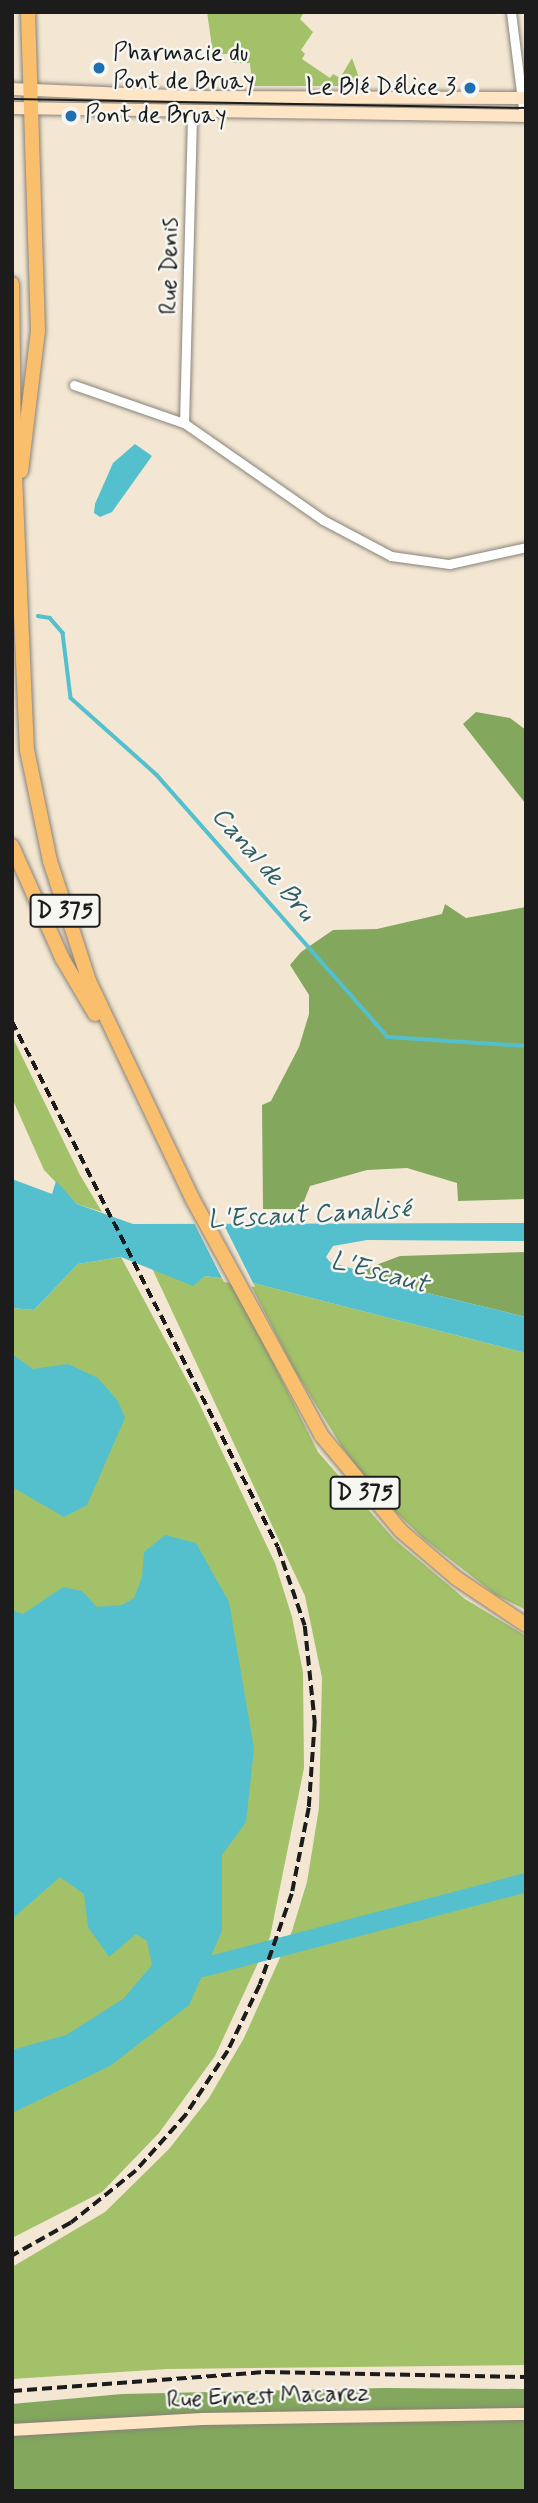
<!DOCTYPE html>
<meta charset="utf-8">
<style>
body{margin:0}
#map{position:relative;width:538px;height:2503px;overflow:hidden;background:#f3e7d3;font-family:Mynerve,sans-serif}
div>[style]{position:absolute}
.green>*{inset:0;background:#a3c169}
.forest>*{inset:0;background:#82a75d}
.water>*{inset:0;background:#54c0cd}
.pier>*{inset:0;background:#f3e7d3}
.stream>*{height:3.5px;margin:-1.75px;padding:0 1.75px;transform-origin:1.75px;border-radius:1.75px;background:#54c0cd}
.river>*{height:19px;margin:-9.5px;padding:0 9.5px;transform-origin:9.5px;border-radius:9.5px;background:#54c0cd}
.roads{filter:drop-shadow(0 0 2px #888278) drop-shadow(0 0 2px #888278)}
.minor>*{height:9px;margin:-4.5px;padding:0 4.5px;transform-origin:4.5px;border-radius:4.5px;background:#fff}
.secondary>*{height:12px;margin:-6px;padding:0 6px;transform-origin:6px;border-radius:6px;background:#fde5c5}
.primary>*{height:14px;margin:-7px;padding:0 7px;transform-origin:7px;border-radius:7px;background:#f9bf6d}
.tram>*{height:2px;margin:-1px;padding:0 1px;transform-origin:1px;border-radius:1px;background:#1c1c1c}
.rail>*{height:3.5px;margin-top:-1.75px;transform-origin:0;background:repeating-linear-gradient(90deg,#1c1c1c 0 10px,transparent 0 15px)}
.dots>*{width:19px;height:19px;translate:-50% -50%;box-sizing:border-box;border:4px solid #f6f6f2;border-radius:50%}
span{translate:-50% -50%;white-space:nowrap;text-align:center;line-height:1.15;-webkit-text-stroke:5px #f6f6f2;paint-order:stroke}
.shield-label span{padding:2px 5px;background:#f6f6f2;border:2px solid;border-radius:5px;-webkit-text-stroke-width:0}
.shield-label{font-size:23px;color:#1c1c1c;font-weight:700}
.poi-label{font-size:24px;color:#1c1c1c}
.left{translate:0 -50%;text-align:left}
.right{translate:-100% -50%;text-align:right}
.street-label{font-size:24px;color:#1c1c1c}
.water-label{font-size:26px;color:#325e63;font-style:italic}
.frame{position:absolute;inset:0;border:14px solid #1c1c1c;pointer-events:none}
</style>
<div id="map">
<div class="green">
<div style="clip-path:polygon(207px 12px,304px 12px,300px 19px,313px 32px,301px 50px,305px 54px,302px 59px,330px 78px,333px 74px,340px 78px,352px 58px,362px 86px,252px 86px,250px 63px,233px 63px,232px 54px,213px 54px)"></div>
<div style="clip-path:polygon(12px 1036px,80px 1175px,102px 1212px,77px 1204px,44px 1170px,12px 1098px)"></div>
<div style="clip-path:polygon(121px 1257px,197px 1399px,275px 1563px,292px 1617px,303px 1672px,304px 1768px,270px 1937px,215px 2056px,159px 2133px,102px 2192px,12px 2238px,12px 1308px,34px 1310px,78px 1264px)"></div>
<div style="clip-path:polygon(151px 1266px,193px 1285px,205px 1276px,232px 1280px,318px 1452px,394px 1539px,465px 1599px,526px 1636px,526px 2365px,167px 2369px,12px 2379px,12px 2267px,105px 2212px,169px 2149px,209px 2098px,244px 2038px,292px 1931px,307px 1882px,319px 1808px,322px 1678px,305px 1596px)"></div>
<div style="clip-path:polygon(249px 1282px,526px 1353px,526px 1610px,496px 1595px,424px 1539px,380px 1497px,342px 1447px,295px 1371px)"></div>
</div>
<div class="forest">
<div style="clip-path:polygon(476px 712px,510px 718px,526px 730px,526px 804px,463px 724px)"></div>
<div style="clip-path:polygon(445px 904px,466px 918px,526px 907px,526px 1199px,458px 1201px,457px 1183px,407px 1168px,367px 1170px,310px 1186px,301px 1209px,263px 1209px,262px 1105px,271px 1101px,299px 1047px,309px 1014px,309px 995px,290px 965px,301px 952px,333px 930px,377px 929px,442px 914px)"></div>
<div style="clip-path:polygon(526px 1252px,526px 1317px,361px 1277px,360px 1271px,400px 1256px)"></div>
<div style="clip-path:polygon(385px 2388px,526px 2389px,526px 2491px,12px 2491px,12px 2404px,122px 2394px)"></div>
</div>
<div class="water">
<div style="clip-path:polygon(135px 444px,152px 456px,112px 512px,100px 517px,94px 513px,95px 504px,113px 463px)"></div>
<div style="clip-path:polygon(12px 1179px,52px 1194px,56px 1181px,77px 1204px,133px 1224px,526px 1223px,526px 1241px,367px 1240px,333px 1246px,326px 1257px,330px 1262px,360px 1271px,361px 1277px,526px 1317px,526px 1353px,249px 1282px,205px 1276px,193px 1286px,121px 1257px,78px 1264px,34px 1310px,12px 1308px)"></div>
<div style="clip-path:polygon(12px 1354px,33px 1369px,68px 1364px,98px 1378px,118px 1401px,125px 1418px,87px 1505px,64px 1517px,12px 1487px)"></div>
<div style="clip-path:polygon(165px 1535px,196px 1543px,229px 1602px,254px 1749px,246px 1822px,222px 1855px,222px 1931px,189px 2005px,110px 2066px,12px 2113px,12px 2050px,66px 2035px,123px 1999px,152px 1965px,147px 1941px,136px 1934px,109px 1957px,88px 1927px,84px 1894px,60px 1877px,12px 1919px,12px 1610px,23px 1614px,63px 1587px,82px 1591px,97px 1607px,122px 1605px,134px 1598px,142px 1577px,144px 1552px)"></div>
</div>
<div class="pier">
<div style="clip-path:polygon(192px 1219px,221px 1219px,255px 1287px,224px 1282px)"></div>
</div>
<div class="stream">
<div style="left:38px;top:616px;width:12px;rotate:9deg"></div>
<div style="left:50px;top:618px;width:20px;rotate:49deg"></div>
<div style="left:63px;top:633px;width:65px;rotate:83deg"></div>
<div style="left:71px;top:698px;width:115px;rotate:41.8deg"></div>
<div style="left:157px;top:775px;width:349px;rotate:48.6deg"></div>
<div style="left:388px;top:1037px;width:138px;rotate:3.7deg"></div>
</div>
<div class="river">
<div style="left:202px;top:1967px;width:335px;rotate:-14.7deg"></div>
</div>
<div class="roads">
<div class="minor">
<div style="left:511px;top:12px;width:105px;rotate:82.9deg"></div>
<div style="left:74px;top:385px;width:116px;rotate:19.1deg"></div>
<div style="left:184px;top:423px;width:169px;rotate:34.9deg"></div>
<div style="left:323px;top:520px;width:77px;rotate:27.9deg"></div>
<div style="left:391px;top:556px;width:59px;rotate:7.9deg"></div>
<div style="left:449px;top:564px;width:79px;rotate:-12.4deg"></div>
<div style="left:184px;top:423px;width:314px;rotate:-88.5deg"></div>
</div>
<div class="secondary">
<div style="left:12px;top:89px;width:183px;rotate:2.5deg"></div>
<div style="left:195px;top:97px;width:331px;rotate:0.2deg"></div>
<div style="left:12px;top:108px;width:514px;rotate:0.89deg"></div>
<div style="left:12px;top:2430px;width:190px;rotate:-3.3deg"></div>
<div style="left:202px;top:2419px;width:324px;rotate:-0.9deg"></div>
</div>
<div class="primary">
<div style="left:12px;top:284px;width:170px;rotate:89.3deg"></div>
<div style="left:14px;top:454px;width:296px;rotate:87.5deg"></div>
<div style="left:27px;top:750px;width:113px;rotate:78.3deg"></div>
<div style="left:50px;top:861px;width:126px;rotate:72deg"></div>
<div style="left:89px;top:981px;width:240px;rotate:64.6deg"></div>
<div style="left:192px;top:1198px;width:270px;rotate:61.4deg"></div>
<div style="left:321px;top:1435px;width:125px;rotate:50.2deg"></div>
<div style="left:401px;top:1531px;width:72px;rotate:40.5deg"></div>
<div style="left:456px;top:1578px;width:84px;rotate:33.9deg"></div>
<div style="left:21px;top:471px;width:141px;rotate:-83.1deg"></div>
<div style="left:38px;top:331px;width:319px;rotate:-91.8deg"></div>
<div style="left:12px;top:846px;width:123px;rotate:65.9deg"></div>
<div style="left:62px;top:958px;width:65px;rotate:59.5deg"></div>
</div>
</div>
<div class="tram">
<div style="left:12px;top:99px;width:514px;rotate:1deg"></div>
</div>
<div class="rail">
<div style="left:12px;top:1021px;width:589px;rotate:63.17deg"></div>
<div style="left:278px;top:1547px;width:83px;rotate:71.1deg"></div>
<div style="left:305px;top:1626px;width:97px;rotate:84.1deg"></div>
<div style="left:315px;top:1722px;width:86px;rotate:94deg"></div>
<div style="left:309px;top:1808px;width:88px;rotate:101.2deg"></div>
<div style="left:292px;top:1894px;width:96px;rotate:109.4deg"></div>
<div style="left:260px;top:1985px;width:73px;rotate:115.9deg"></div>
<div style="left:228px;top:2051px;width:77px;rotate:123.3deg"></div>
<div style="left:186px;top:2115px;width:75px;rotate:131.8deg"></div>
<div style="left:136px;top:2171px;width:83px;rotate:141.3deg"></div>
<div style="left:71px;top:2223px;width:68px;rotate:150.8deg"></div>
<div style="left:12px;top:2391px;width:254px;rotate:-4.3deg"></div>
<div style="left:265px;top:2372px;width:261px;rotate:1.1deg"></div>
</div>
<div class="dots">
<div style="left:99px;top:68px;background:#1f6fb2"></div>
<div style="left:470px;top:88px;background:#1f6fb2"></div>
<div style="left:71px;top:116px;background:#1f6fb2"></div>
</div>
<div class="shield-label">
<span style="left:65px;top:911px">D 375</span>
<span style="left:365px;top:1493px">D 375</span>
</div>
<div class="poi-label">
<span class="left" style="left:113px;top:68px">Pharmacie du<br>Pont de Bruay</span>
<span class="right" style="left:456px;top:88px">Le Blé Délice 3</span>
<span class="left" style="left:85px;top:116px">Pont de Bruay</span>
</div>
<div class="street-label">
<span style="left:170px;top:266px;rotate:-89deg">Rue Denis</span>
<span style="left:268px;top:2397px;rotate:-2deg">Rue Ernest Macarez</span>
</div>
<div class="water-label">
<span style="left:262px;top:865px;rotate:49deg">Canal de Bru</span>
<span style="left:309px;top:1216px;rotate:-3deg">L'Escaut Canalisé</span>
<span style="left:379px;top:1274px;rotate:15deg">L'Escaut</span>
</div>
<div class="frame"></div>
</div>
